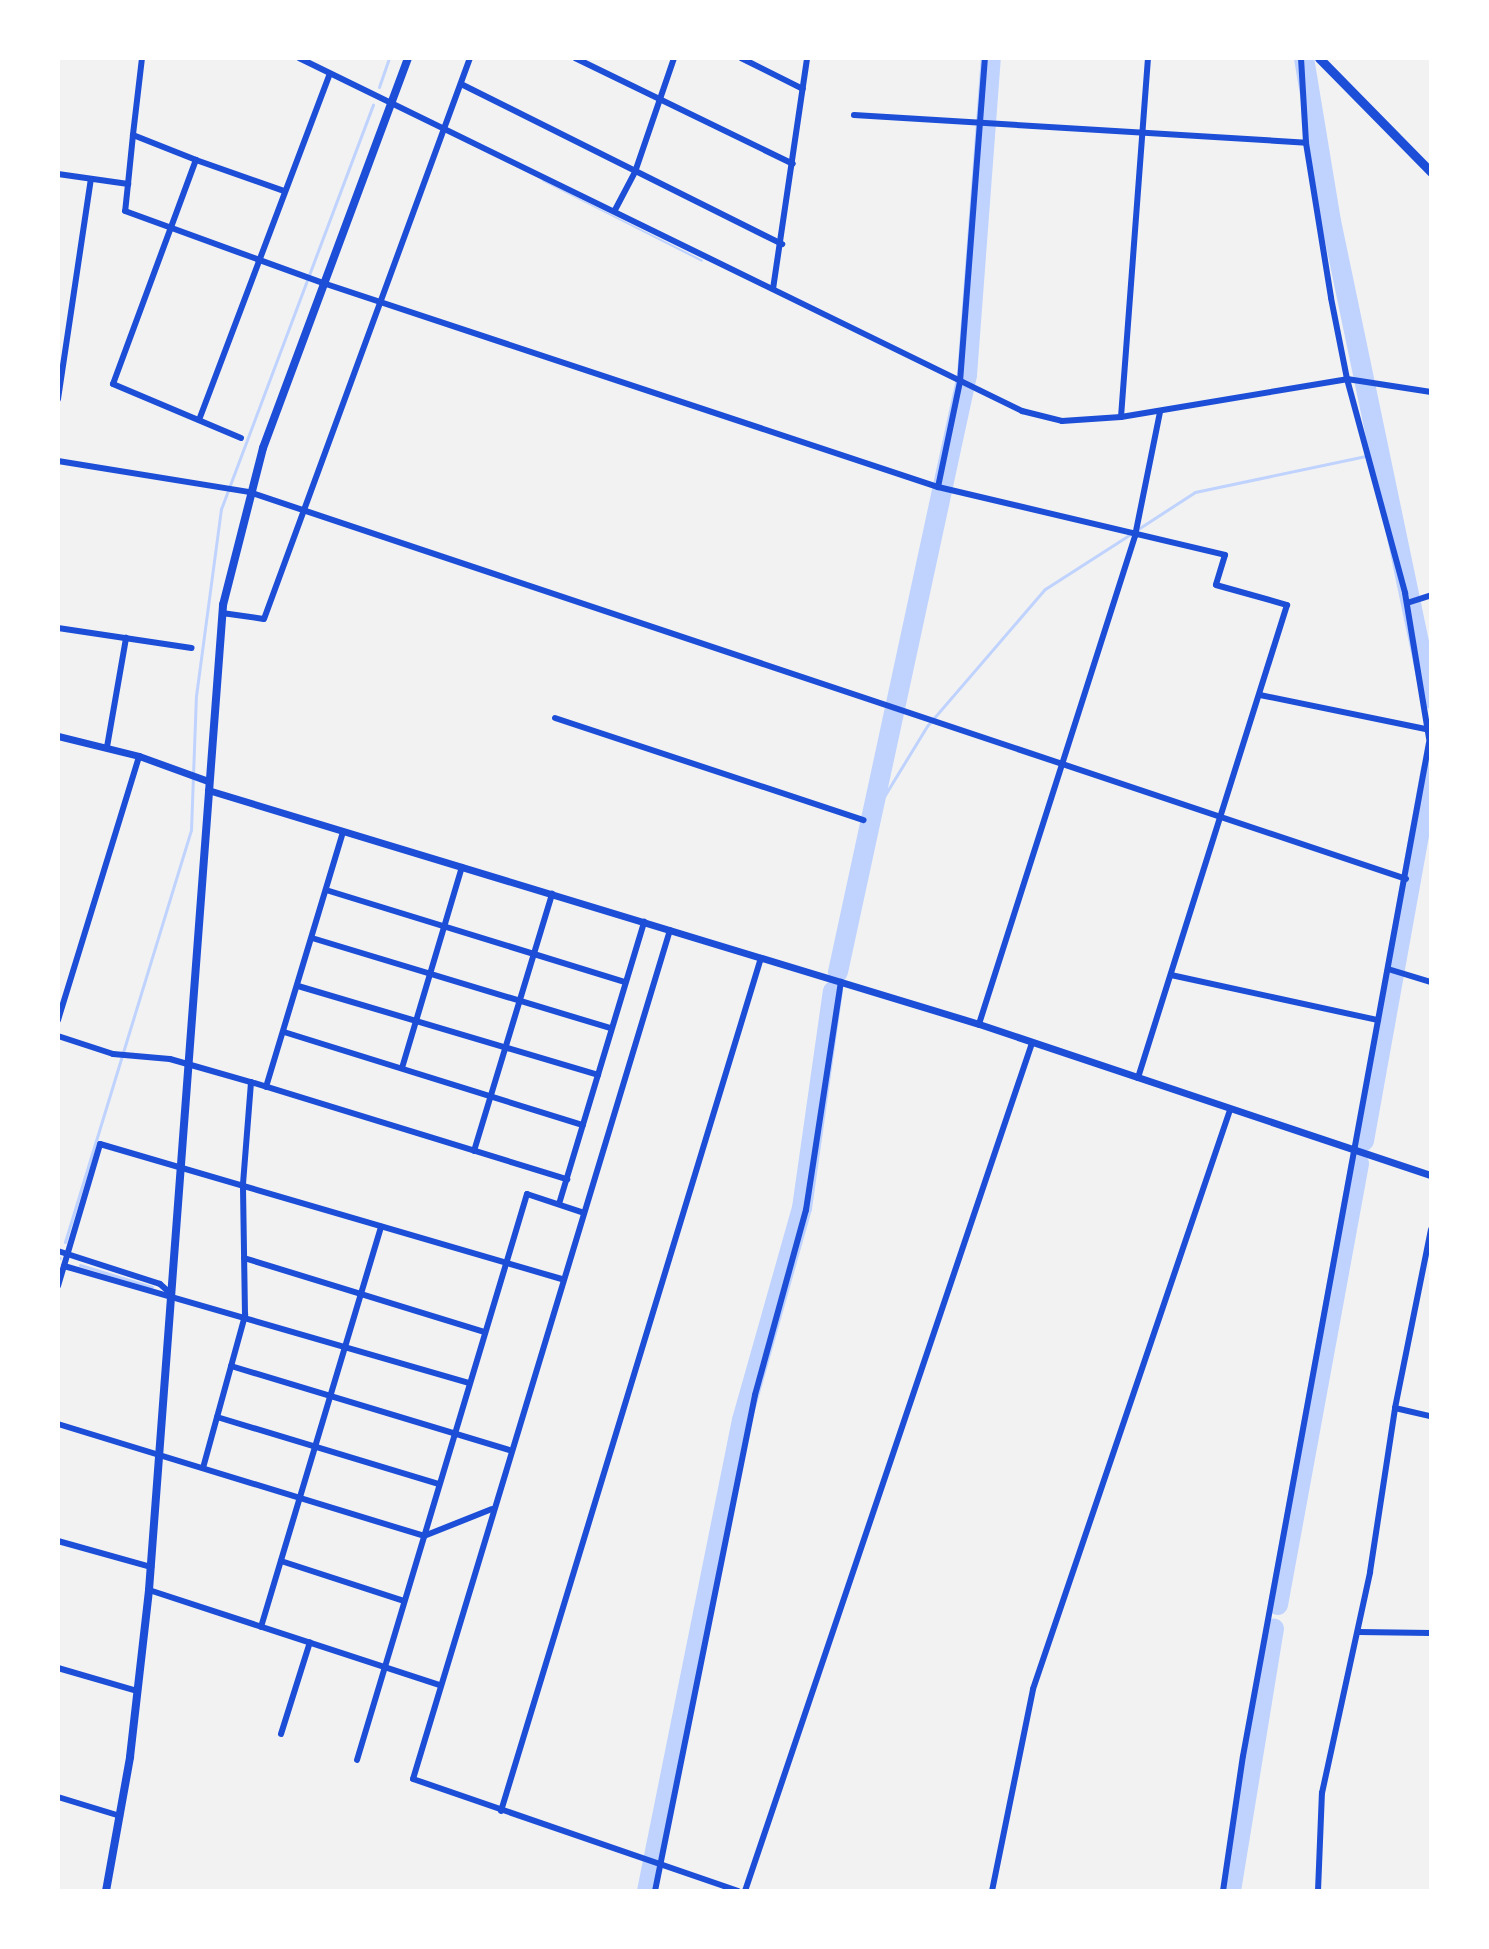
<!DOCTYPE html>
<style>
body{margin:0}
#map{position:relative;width:1489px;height:1949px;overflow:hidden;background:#f2f2f2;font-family:Quicksand,sans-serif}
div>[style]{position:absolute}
.water>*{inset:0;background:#bfd3fe}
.stream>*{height:3px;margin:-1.5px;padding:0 1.5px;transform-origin:1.5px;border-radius:1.5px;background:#bfd3fe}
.river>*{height:20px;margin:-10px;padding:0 10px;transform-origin:10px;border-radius:10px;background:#bfd3fe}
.minor>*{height:6px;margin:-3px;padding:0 3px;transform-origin:3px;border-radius:3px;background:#1d4ed8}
.tertiary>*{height:7px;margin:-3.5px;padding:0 3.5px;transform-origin:3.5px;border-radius:3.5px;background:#1d4ed8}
.secondary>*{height:8px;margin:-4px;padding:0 4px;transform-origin:4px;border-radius:4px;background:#1d4ed8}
.primary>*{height:9px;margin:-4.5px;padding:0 4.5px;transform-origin:4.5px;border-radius:4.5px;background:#1d4ed8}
span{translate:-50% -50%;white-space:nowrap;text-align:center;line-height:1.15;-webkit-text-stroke:6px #fff;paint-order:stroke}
.frame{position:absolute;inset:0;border:60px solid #fff;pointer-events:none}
</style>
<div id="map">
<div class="water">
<div style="clip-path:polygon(542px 180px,703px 260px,702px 262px,542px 181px)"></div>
</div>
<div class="stream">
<div style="left:379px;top:87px;width:31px;rotate:-71deg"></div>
<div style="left:1138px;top:529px;width:68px;rotate:-33deg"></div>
<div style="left:1195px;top:492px;width:189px;rotate:-11.9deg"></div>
<div style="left:869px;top:821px;width:111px;rotate:-58.6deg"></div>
<div style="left:927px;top:726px;width:181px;rotate:-49.3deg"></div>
<div style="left:1045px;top:589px;width:100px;rotate:-32.7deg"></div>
<div style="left:65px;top:1242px;width:431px;rotate:-73deg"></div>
<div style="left:191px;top:830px;width:134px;rotate:-87.9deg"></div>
<div style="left:196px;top:696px;width:189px;rotate:-82.4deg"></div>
<div style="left:221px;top:509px;width:432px;rotate:-69.4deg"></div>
<div style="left:58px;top:1257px;width:2px;rotate:27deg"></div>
<div style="left:80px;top:1265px;width:75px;rotate:17deg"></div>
</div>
<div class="river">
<div style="left:1304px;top:58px;width:165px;rotate:80.6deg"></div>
<div style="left:1331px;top:221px;width:488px;rotate:78.2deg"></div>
<div style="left:838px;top:972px;width:611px;rotate:-77.81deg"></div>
<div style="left:967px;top:375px;width:318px;rotate:-85.7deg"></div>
<div style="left:1364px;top:1141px;width:378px;rotate:-79.8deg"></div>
<div style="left:1278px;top:1605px;width:449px;rotate:-79.6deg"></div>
<div style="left:647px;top:1891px;width:480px;rotate:-78.6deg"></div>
<div style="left:742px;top:1420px;width:220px;rotate:-74.2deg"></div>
<div style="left:802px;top:1208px;width:219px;rotate:-81.9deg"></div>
<div style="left:1231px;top:1891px;width:266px;rotate:-80.7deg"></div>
</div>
<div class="minor">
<div style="left:142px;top:58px;width:78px;rotate:96.7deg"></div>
<div style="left:133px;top:135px;width:68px;rotate:21.6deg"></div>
<div style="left:299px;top:58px;width:805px;rotate:26.02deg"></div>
<div style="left:1022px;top:411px;width:41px;rotate:14deg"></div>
<div style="left:1062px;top:421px;width:59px;rotate:-3.9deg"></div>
<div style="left:1121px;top:417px;width:229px;rotate:-9.5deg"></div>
<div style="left:1347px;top:379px;width:85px;rotate:8.8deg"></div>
<div style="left:575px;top:58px;width:242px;rotate:25.9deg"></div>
<div style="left:741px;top:58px;width:69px;rotate:26.6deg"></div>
<div style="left:1301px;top:58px;width:85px;rotate:86.6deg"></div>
<div style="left:1306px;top:143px;width:157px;rotate:80.8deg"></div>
<div style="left:1331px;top:298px;width:83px;rotate:78.8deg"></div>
<div style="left:1347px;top:379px;width:222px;rotate:74.8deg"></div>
<div style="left:1405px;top:593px;width:153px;rotate:80.6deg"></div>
<div style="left:461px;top:84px;width:359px;rotate:26.5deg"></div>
<div style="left:854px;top:115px;width:453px;rotate:3.5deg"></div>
<div style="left:58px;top:174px;width:71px;rotate:8.1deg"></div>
<div style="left:128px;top:184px;width:27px;rotate:96deg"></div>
<div style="left:125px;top:211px;width:214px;rotate:20deg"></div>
<div style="left:326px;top:284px;width:645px;rotate:18.35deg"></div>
<div style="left:938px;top:487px;width:295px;rotate:13.3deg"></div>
<div style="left:1225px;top:555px;width:31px;rotate:107deg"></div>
<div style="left:1216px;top:585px;width:74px;rotate:15.7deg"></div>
<div style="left:1287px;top:605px;width:496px;rotate:107.5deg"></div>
<div style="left:128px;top:184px;width:49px;rotate:-84.2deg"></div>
<div style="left:615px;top:210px;width:43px;rotate:-62.2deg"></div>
<div style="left:635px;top:172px;width:120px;rotate:-71.1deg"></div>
<div style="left:773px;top:289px;width:233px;rotate:-81.6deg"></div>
<div style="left:58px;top:399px;width:222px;rotate:-81.5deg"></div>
<div style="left:1121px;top:417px;width:360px;rotate:-85.7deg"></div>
<div style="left:199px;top:420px;width:370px;rotate:-69.3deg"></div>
<div style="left:241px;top:438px;width:139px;rotate:-157.1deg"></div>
<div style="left:113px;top:384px;width:239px;rotate:-69.7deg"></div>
<div style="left:196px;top:160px;width:93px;rotate:19.4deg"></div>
<div style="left:58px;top:461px;width:193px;rotate:9.2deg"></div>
<div style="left:249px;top:492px;width:1220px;rotate:18.49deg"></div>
<div style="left:938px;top:487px;width:107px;rotate:-78.2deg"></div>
<div style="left:960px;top:382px;width:325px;rotate:-85.6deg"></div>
<div style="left:1407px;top:603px;width:25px;rotate:-18deg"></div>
<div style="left:222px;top:613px;width:42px;rotate:8.1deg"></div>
<div style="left:264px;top:619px;width:598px;rotate:-69.84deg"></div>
<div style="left:58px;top:628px;width:135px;rotate:8.5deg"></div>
<div style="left:1260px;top:695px;width:169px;rotate:11.6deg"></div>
<div style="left:555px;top:718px;width:325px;rotate:18.3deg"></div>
<div style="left:107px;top:747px;width:111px;rotate:-80.1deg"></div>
<div style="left:326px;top:890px;width:313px;rotate:17.1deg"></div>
<div style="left:670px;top:930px;width:887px;rotate:106.84deg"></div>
<div style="left:413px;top:1779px;width:344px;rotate:19deg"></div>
<div style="left:312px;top:938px;width:312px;rotate:16.8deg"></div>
<div style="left:1388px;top:969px;width:45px;rotate:16.8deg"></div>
<div style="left:1171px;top:975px;width:212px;rotate:12.3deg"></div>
<div style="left:298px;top:986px;width:313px;rotate:16.5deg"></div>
<div style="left:58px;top:1020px;width:276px;rotate:-72.9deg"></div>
<div style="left:979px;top:1024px;width:512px;rotate:-72.27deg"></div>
<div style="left:1135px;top:536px;width:126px;rotate:-78.6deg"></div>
<div style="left:284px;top:1032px;width:313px;rotate:17.3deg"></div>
<div style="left:58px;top:1036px;width:58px;rotate:18.1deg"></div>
<div style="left:113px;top:1054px;width:57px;rotate:5deg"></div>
<div style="left:170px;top:1059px;width:84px;rotate:15.9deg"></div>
<div style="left:402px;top:1068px;width:210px;rotate:-73.4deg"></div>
<div style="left:266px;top:1087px;width:266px;rotate:-73.2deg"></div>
<div style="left:474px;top:1151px;width:269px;rotate:-73.1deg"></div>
<div style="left:559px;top:1204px;width:295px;rotate:-73.2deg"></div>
<div style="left:58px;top:1251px;width:107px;rotate:17.9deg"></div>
<div style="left:160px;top:1284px;width:15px;rotate:42deg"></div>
<div style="left:244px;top:1258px;width:252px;rotate:17.1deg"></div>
<div style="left:64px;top:1266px;width:422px;rotate:16.1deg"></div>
<div style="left:58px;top:1286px;width:148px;rotate:-73.5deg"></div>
<div style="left:100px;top:1144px;width:481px;rotate:16.3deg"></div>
<div style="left:231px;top:1366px;width:291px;rotate:16.8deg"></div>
<div style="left:1395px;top:1408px;width:37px;rotate:13deg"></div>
<div style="left:217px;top:1417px;width:232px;rotate:16.8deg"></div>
<div style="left:58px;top:1424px;width:383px;rotate:17deg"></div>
<div style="left:424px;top:1536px;width:73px;rotate:-21.7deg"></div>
<div style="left:203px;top:1468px;width:159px;rotate:-74.6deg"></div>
<div style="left:245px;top:1315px;width:131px;rotate:-90.9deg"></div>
<div style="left:243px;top:1184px;width:102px;rotate:-85.5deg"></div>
<div style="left:251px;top:1082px;width:331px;rotate:17.1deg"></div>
<div style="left:58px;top:1541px;width:97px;rotate:15.6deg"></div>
<div style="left:281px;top:1561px;width:129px;rotate:18deg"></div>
<div style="left:149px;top:1590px;width:306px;rotate:18.1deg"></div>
<div style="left:261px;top:1627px;width:418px;rotate:-73.3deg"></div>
<div style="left:1359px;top:1632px;width:72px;rotate:0.8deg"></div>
<div style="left:58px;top:1668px;width:82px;rotate:16.2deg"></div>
<div style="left:281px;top:1734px;width:96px;rotate:-72.5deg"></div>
<div style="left:357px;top:1760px;width:591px;rotate:-73.28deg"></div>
<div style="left:527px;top:1194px;width:60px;rotate:18.4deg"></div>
<div style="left:58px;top:1797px;width:65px;rotate:17deg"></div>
<div style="left:501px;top:1811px;width:892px;rotate:-73.05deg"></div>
<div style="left:655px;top:1891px;width:506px;rotate:-78.6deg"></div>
<div style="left:755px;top:1395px;width:192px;rotate:-74.6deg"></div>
<div style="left:806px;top:1210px;width:231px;rotate:-81.3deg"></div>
<div style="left:745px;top:1891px;width:895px;rotate:-71.3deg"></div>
<div style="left:992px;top:1891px;width:206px;rotate:-78.5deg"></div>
<div style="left:1033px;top:1689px;width:612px;rotate:-71.21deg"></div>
<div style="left:1223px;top:1891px;width:136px;rotate:-81.6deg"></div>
<div style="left:1243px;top:1756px;width:1030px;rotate:-79.6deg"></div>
<div style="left:1318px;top:1891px;width:98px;rotate:-87.7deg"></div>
<div style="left:1322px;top:1793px;width:226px;rotate:-77.7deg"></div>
<div style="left:1370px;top:1572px;width:166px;rotate:-81.3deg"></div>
<div style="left:1395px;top:1408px;width:182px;rotate:-78.6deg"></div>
</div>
<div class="tertiary">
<div style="left:58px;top:736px;width:83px;rotate:13.9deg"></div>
<div style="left:139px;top:756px;width:73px;rotate:19.9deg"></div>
<div style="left:208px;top:790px;width:806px;rotate:16.88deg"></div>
<div style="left:979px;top:1024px;width:477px;rotate:18.5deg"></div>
</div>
<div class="secondary">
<div style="left:106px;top:1891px;width:136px;rotate:-79.8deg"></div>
<div style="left:130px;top:1757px;width:168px;rotate:-83.5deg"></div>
<div style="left:149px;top:1590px;width:988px;rotate:-85.7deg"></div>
<div style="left:223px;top:605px;width:162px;rotate:-75.7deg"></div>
<div style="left:263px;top:448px;width:416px;rotate:-69.6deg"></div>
</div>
<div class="primary">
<div style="left:1319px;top:58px;width:160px;rotate:45.5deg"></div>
</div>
<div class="frame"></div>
</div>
